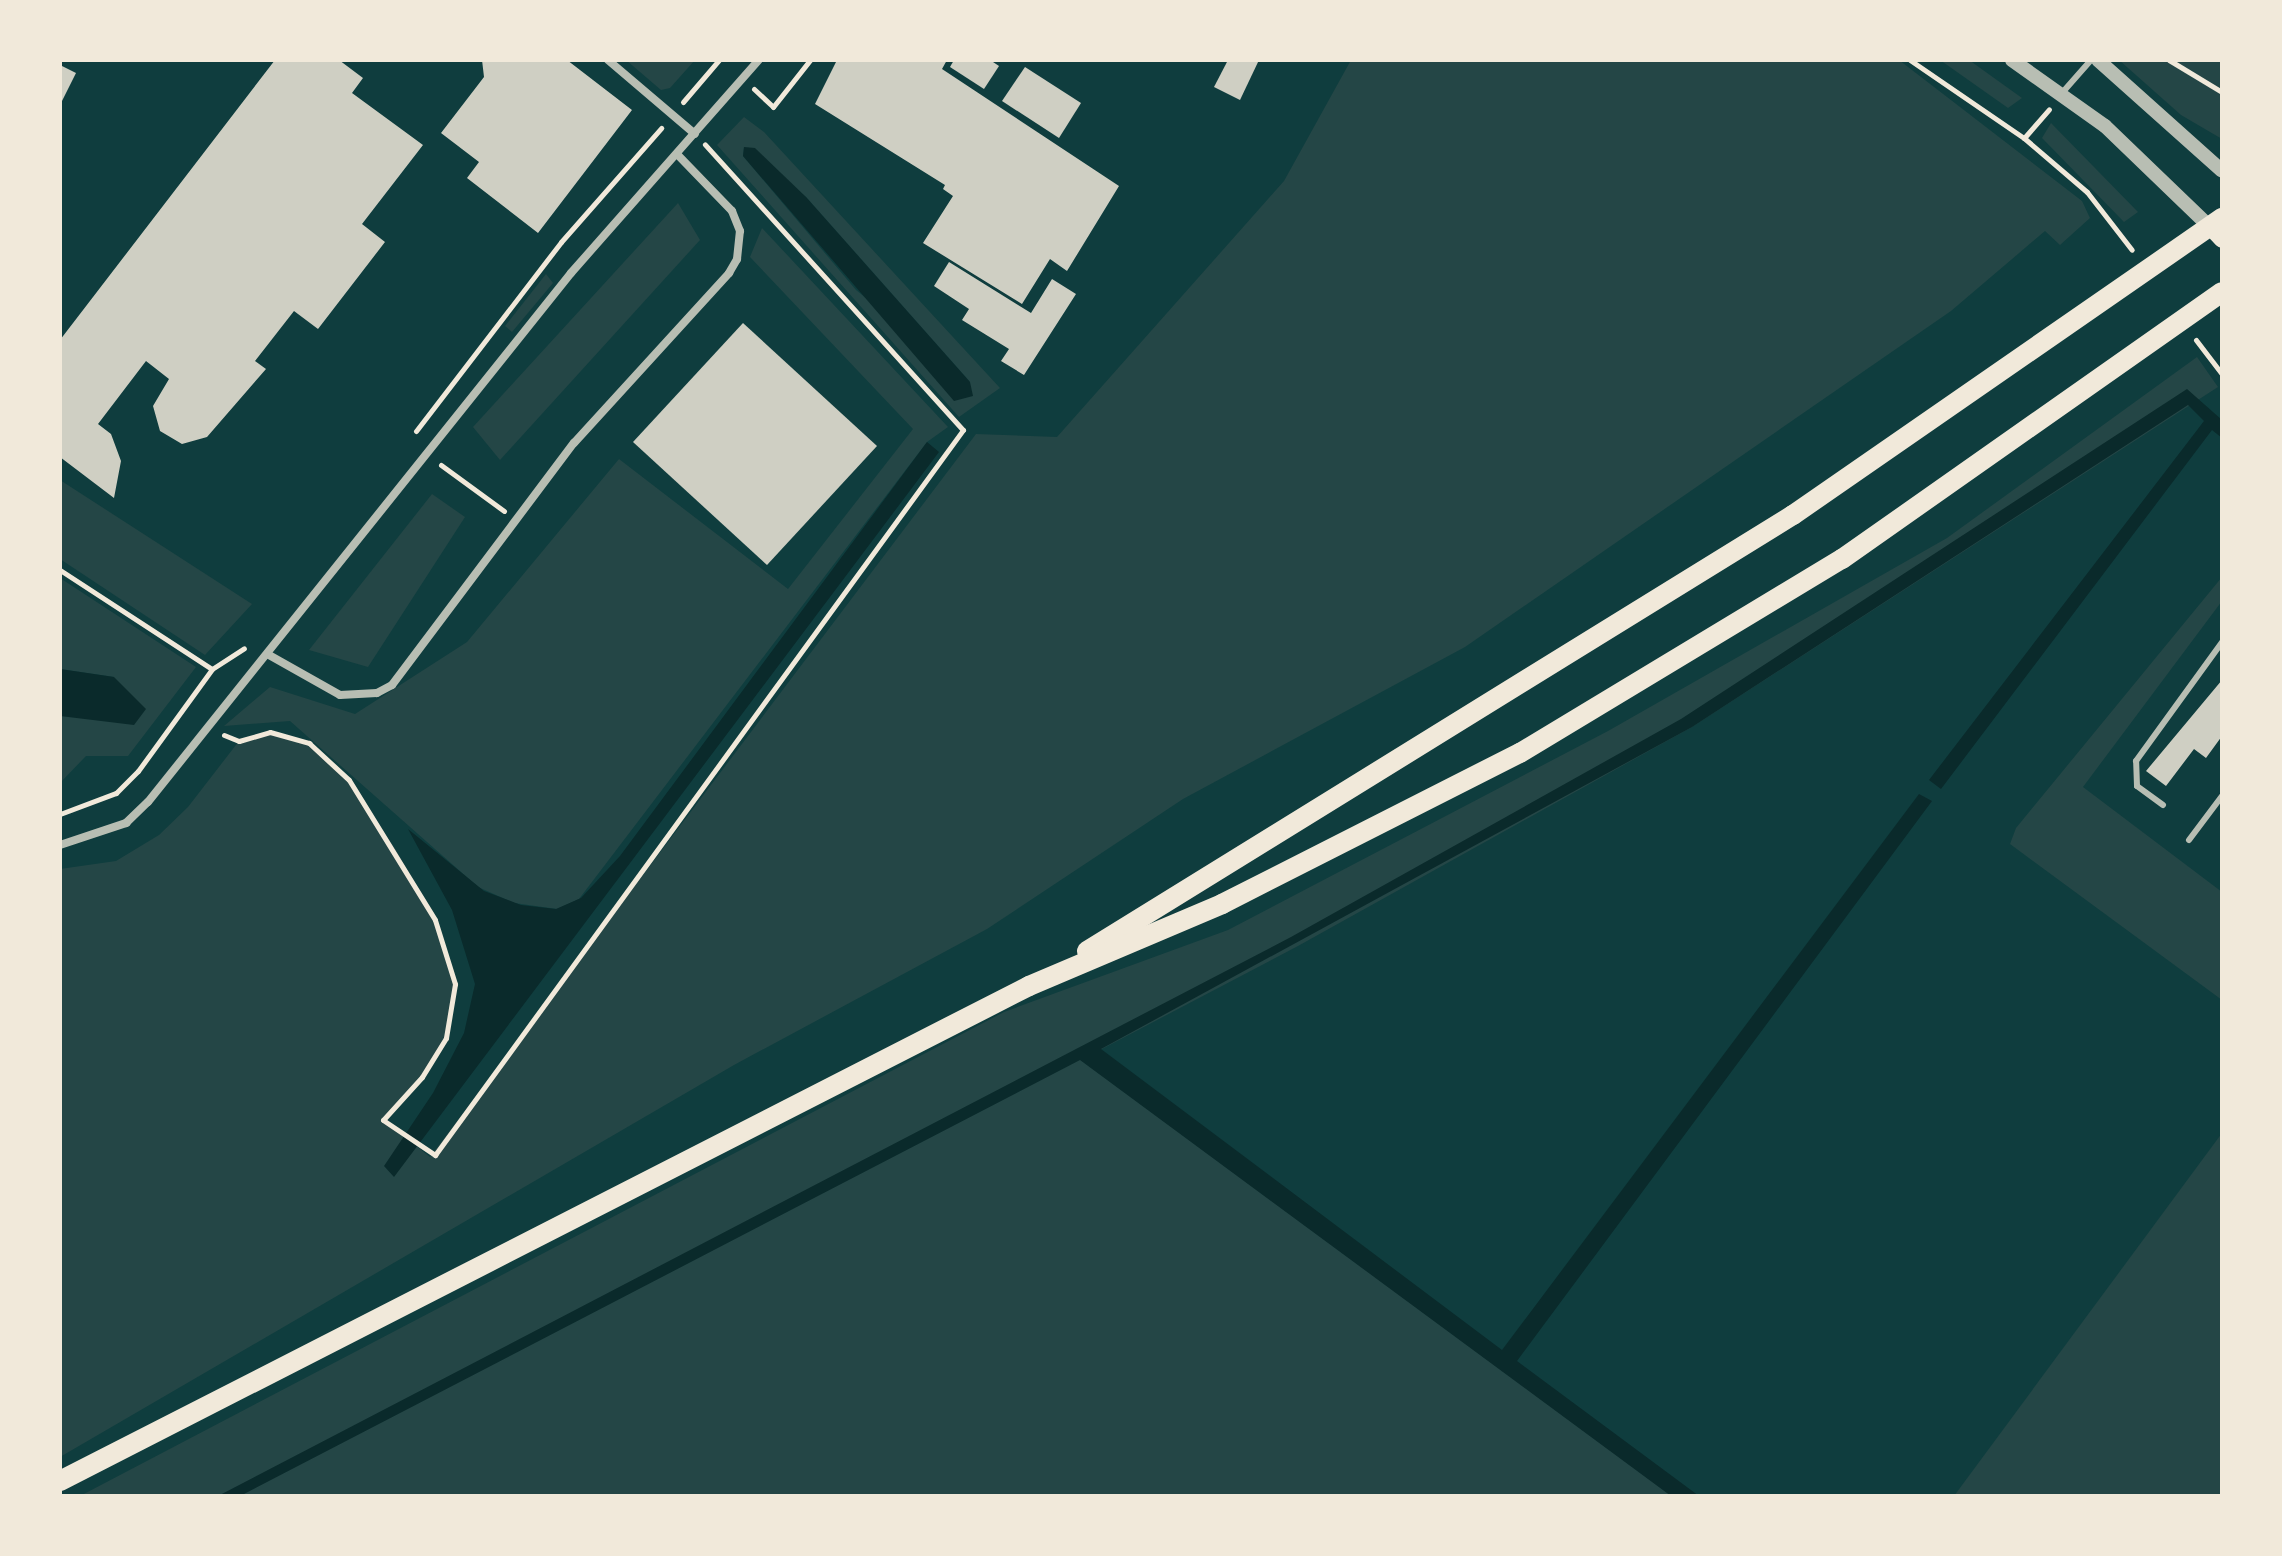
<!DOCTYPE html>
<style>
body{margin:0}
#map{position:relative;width:2282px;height:1556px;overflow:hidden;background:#0f3d3e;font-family:Lato,sans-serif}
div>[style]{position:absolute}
.green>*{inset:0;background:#244646}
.water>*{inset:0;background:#0a2a2b}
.building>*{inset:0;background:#cfcfc3}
.path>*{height:5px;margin:-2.5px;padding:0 2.5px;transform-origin:2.5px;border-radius:2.5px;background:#f1e9da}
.service>*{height:6px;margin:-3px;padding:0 3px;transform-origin:3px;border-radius:3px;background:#b8beb3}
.minor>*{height:8px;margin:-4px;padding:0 4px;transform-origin:4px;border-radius:4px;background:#b8beb3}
.tertiary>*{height:14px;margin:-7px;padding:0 7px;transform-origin:7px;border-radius:7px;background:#b8beb3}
.secondary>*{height:16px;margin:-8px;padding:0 8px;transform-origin:8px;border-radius:8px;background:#f1e9da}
.primary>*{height:20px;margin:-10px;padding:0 10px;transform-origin:10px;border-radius:10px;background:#f1e9da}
span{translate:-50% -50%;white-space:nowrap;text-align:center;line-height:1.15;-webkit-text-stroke:8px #f1e9da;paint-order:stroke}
.frame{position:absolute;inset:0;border:62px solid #f1e9da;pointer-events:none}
</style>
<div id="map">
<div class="green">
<div style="clip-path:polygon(626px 60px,695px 60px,670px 88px,661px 90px)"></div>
<div style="clip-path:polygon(1351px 60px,1899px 60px,2082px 201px,2090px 218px,2060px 245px,2045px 231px,1951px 311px,1465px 647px,1183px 799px,987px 929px,734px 1065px,60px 1457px,60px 869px,116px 861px,159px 835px,188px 807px,239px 741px,270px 732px,309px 743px,349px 780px,396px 850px,435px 920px,455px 984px,446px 1038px,422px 1077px,383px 1119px,430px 1157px,976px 434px,1057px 437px,1284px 181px)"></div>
<div style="clip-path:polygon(1940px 60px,1969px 60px,2022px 98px,2008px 108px)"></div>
<div style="clip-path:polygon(2119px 60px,2222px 60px,2222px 139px,2181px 115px)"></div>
<div style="clip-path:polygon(evenodd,744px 117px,764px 132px,1000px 388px,959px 417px,717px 145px,744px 117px,744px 148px,806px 197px,970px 382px,856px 290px,743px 156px,744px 148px)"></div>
<div style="clip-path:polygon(2051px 123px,2138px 212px,2124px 222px,2042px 138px)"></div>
<div style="clip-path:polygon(678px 203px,700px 240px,500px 460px,473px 427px)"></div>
<div style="clip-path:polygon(762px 228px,948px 427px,927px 442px,579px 899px,557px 909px,514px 903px,478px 887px,290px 721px,224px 726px,270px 687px,355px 714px,467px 642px,619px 459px,788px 589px,913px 429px,750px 257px)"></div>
<div style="clip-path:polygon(546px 274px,553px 283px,512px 332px,505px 326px)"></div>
<div style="clip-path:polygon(2197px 357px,2218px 387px,1692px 727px,1298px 946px,1081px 1060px,1672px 1496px,80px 1496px,1004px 1012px,1228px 930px,1608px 731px,1947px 538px)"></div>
<div style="clip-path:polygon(60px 480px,252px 604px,205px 655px,60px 559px)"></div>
<div style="clip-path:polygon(432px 494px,465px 517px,368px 667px,309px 650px)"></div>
<div style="clip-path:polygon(2222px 577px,2222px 601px,2083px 787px,2222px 892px,2222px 1000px,2010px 844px,2016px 828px)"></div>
<div style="clip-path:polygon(60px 578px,196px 667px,128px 756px,86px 756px,60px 783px,60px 798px,60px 716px,69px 715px,114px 677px,60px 669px)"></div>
<div style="clip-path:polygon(2222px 1133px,2222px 1496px,1954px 1496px)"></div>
</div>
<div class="water">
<div style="clip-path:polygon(744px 147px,755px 148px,806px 197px,970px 382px,973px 396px,954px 401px,743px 156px)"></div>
<div style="clip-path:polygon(2187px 389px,2222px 420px,2222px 438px,2212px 430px,1941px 789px,1929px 780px,2204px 421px,2188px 405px,1692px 727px,1101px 1049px,1502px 1350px,1919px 794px,1932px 801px,1517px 1361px,1699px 1496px,1671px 1496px,1080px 1060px,244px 1494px,218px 1496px,1291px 937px,1681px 719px)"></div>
<div style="clip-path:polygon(927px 442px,939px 452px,394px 1177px,384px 1166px,433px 1093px,464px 1033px,475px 984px,452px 910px,408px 829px,484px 891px,521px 905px,556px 909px,581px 898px,620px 856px)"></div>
<div style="clip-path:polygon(60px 669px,114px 677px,146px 709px,134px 725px,60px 716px)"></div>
</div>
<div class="building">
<div style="clip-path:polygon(275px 60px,339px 60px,363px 78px,352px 93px,423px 145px,362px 224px,385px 242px,318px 329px,294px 311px,255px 361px,266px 369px,207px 437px,182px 444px,160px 431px,153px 406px,169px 379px,146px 361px,98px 424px,111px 434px,121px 461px,114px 498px,60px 457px,60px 340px)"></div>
<div style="clip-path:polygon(482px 60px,567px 60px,632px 110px,538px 233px,467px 178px,479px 162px,441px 133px,484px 77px)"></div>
<div style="clip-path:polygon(837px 60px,947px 60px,942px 69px,1119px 186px,1067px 271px,1050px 259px,1022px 304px,923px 243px,953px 196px,943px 189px,945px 185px,815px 104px)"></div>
<div style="clip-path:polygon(954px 60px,990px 60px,999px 66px,984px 89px,950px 67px)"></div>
<div style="clip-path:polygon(1228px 60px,1259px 60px,1240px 100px,1214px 87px)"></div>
<div style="clip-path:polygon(60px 65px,76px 73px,60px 105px)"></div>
<div style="clip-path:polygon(1025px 67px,1081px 103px,1059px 138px,1002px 101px)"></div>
<div style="clip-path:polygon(949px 262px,1031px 313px,1052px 279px,1076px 294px,1024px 375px,1001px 361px,1009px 349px,962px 320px,969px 309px,934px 286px)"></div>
<div style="clip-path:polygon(743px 323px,877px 446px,767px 565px,633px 442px)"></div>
<div style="clip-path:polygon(2222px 680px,2222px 736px,2206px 758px,2194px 749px,2166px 786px,2146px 771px)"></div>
</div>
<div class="path">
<div style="left:1910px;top:60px;width:138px;rotate:34.4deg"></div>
<div style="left:2024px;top:138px;width:83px;rotate:40.6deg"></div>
<div style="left:2087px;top:192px;width:73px;rotate:52.2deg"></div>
<div style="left:2169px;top:60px;width:62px;rotate:31.1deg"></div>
<div style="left:754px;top:89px;width:26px;rotate:43deg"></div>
<div style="left:773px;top:107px;width:60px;rotate:-51.8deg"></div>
<div style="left:683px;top:102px;width:55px;rotate:-49.4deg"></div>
<div style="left:2024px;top:138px;width:38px;rotate:-49deg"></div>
<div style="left:2196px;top:340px;width:43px;rotate:52.6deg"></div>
<div style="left:416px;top:431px;width:238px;rotate:-52.5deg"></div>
<div style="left:561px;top:242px;width:152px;rotate:-48.7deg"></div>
<div style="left:441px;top:465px;width:78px;rotate:36.1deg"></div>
<div style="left:60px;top:570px;width:181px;rotate:33.1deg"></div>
<div style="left:224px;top:735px;width:16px;rotate:22deg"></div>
<div style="left:239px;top:741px;width:32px;rotate:-16deg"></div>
<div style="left:270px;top:732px;width:41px;rotate:15.8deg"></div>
<div style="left:309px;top:743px;width:54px;rotate:42.8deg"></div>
<div style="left:349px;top:780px;width:164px;rotate:58.4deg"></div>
<div style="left:435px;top:920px;width:67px;rotate:72.6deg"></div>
<div style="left:455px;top:984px;width:55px;rotate:99.5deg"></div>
<div style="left:446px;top:1038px;width:46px;rotate:121.6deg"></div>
<div style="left:422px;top:1077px;width:58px;rotate:132.2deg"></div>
<div style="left:383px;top:1120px;width:63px;rotate:33.9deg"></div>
<div style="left:435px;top:1155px;width:897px;rotate:-53.94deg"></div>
<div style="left:963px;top:430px;width:385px;rotate:-132.1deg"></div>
<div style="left:60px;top:814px;width:60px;rotate:-20.6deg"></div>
<div style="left:116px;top:793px;width:31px;rotate:-45deg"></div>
<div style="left:138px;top:771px;width:126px;rotate:-54deg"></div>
<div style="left:212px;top:669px;width:38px;rotate:-33deg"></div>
</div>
<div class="service">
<div style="left:2062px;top:93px;width:44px;rotate:-48.7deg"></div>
<div style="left:2163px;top:805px;width:32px;rotate:-144deg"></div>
<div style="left:2137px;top:786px;width:25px;rotate:-92deg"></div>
<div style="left:2136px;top:761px;width:147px;rotate:-54.1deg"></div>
<div style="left:2189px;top:840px;width:55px;rotate:-53.1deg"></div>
</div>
<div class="minor">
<div style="left:608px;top:60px;width:114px;rotate:40.4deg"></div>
<div style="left:269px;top:655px;width:81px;rotate:29.4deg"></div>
<div style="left:340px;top:695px;width:37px;rotate:-3deg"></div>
<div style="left:377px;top:693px;width:17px;rotate:-28deg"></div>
<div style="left:392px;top:685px;width:303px;rotate:-53.1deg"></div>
<div style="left:574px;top:443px;width:230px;rotate:-47.6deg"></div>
<div style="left:729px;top:273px;width:16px;rotate:-60deg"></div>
<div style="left:737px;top:259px;width:28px;rotate:-84deg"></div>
<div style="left:740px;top:231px;width:22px;rotate:-112deg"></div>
<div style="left:732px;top:211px;width:79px;rotate:-134deg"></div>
<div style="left:60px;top:845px;width:70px;rotate:-18.4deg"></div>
<div style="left:126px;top:823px;width:30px;rotate:-44deg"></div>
<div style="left:148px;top:802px;width:677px;rotate:-51.35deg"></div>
<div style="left:571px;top:273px;width:284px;rotate:-48.6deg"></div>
</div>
<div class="tertiary">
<div style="left:2012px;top:60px;width:114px;rotate:35.4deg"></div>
<div style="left:2105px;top:126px;width:144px;rotate:43.9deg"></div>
<div style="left:2098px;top:60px;width:166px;rotate:41.8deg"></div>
</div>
<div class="secondary">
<div style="left:2209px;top:226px;width:19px;rotate:47deg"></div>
</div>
<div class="primary">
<div style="left:1087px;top:951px;width:830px;rotate:-31.7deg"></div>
<div style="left:1793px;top:515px;width:522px;rotate:-34.7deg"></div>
<div style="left:60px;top:1481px;width:1088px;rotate:-27.06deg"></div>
<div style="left:1029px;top:986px;width:210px;rotate:-23deg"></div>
<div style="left:1222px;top:904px;width:334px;rotate:-26.9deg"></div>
<div style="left:1520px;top:753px;width:376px;rotate:-31.1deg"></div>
<div style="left:1842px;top:559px;width:464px;rotate:-35.1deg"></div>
</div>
<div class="frame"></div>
</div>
